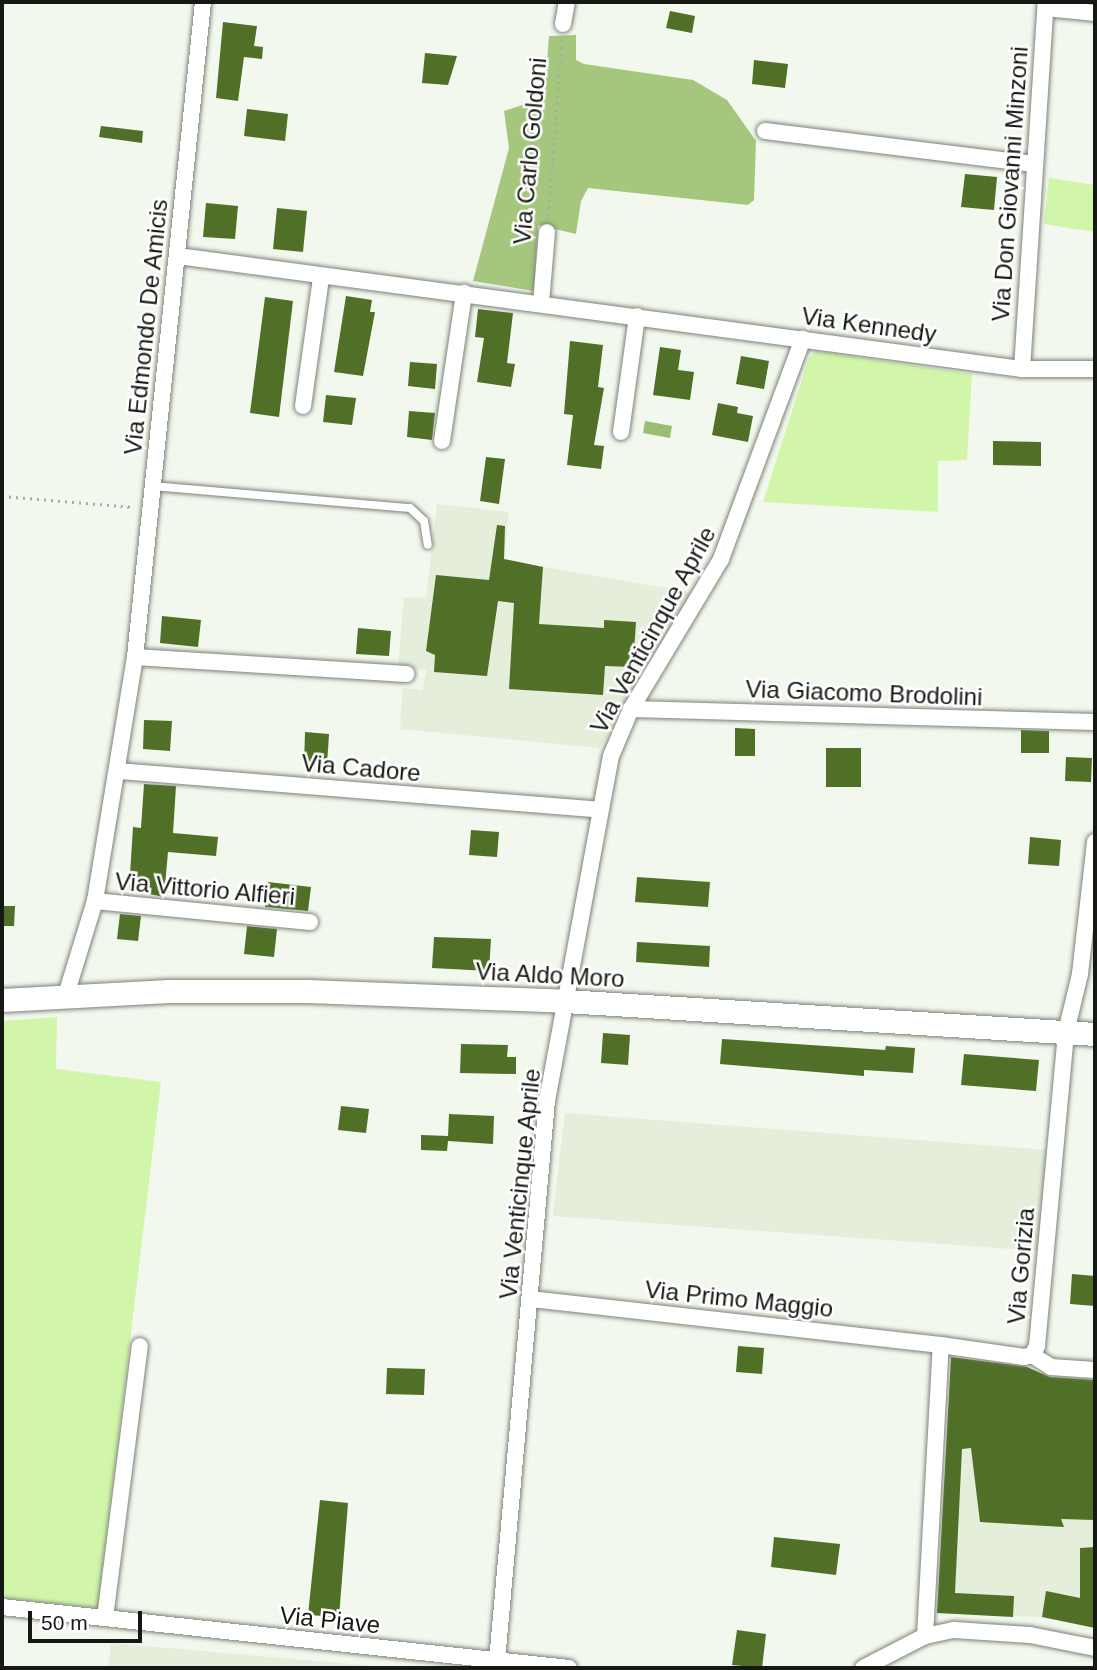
<!DOCTYPE html>
<style>
body{margin:0}
#map{position:relative;width:1097px;height:1670px;overflow:hidden;background:#f2f8ed;font-family:Arial,sans-serif}
div>[style]{position:absolute}
.built>*{inset:0;background:#e4eedb}
.green>*{inset:0;background:#d1f6aa}
.forest>*{inset:0;background:#a4c77d}
.water>*{inset:0;background:#99bd73}
.building>*{inset:0;background:#506f27}
.path>*{height:2.5px;margin-top:-1.25px;transform-origin:0;background:repeating-linear-gradient(90deg,#a7aca3 0 2px,transparent 0 7px)}
.roads{filter:drop-shadow(0 0 2px #7d8278) drop-shadow(0 0 2px #7d8278)}
.lane>*{height:8px;margin:-4px;padding:0 4px;transform-origin:4px;border-radius:4px;background:#fff}
.street>*{height:16px;margin:-8px;padding:0 8px;transform-origin:8px;border-radius:8px;background:#fff}
.secondary>*{height:23px;margin:-11.5px;padding:0 11.5px;transform-origin:11.5px;border-radius:11.5px;background:#fff}
span{translate:-50% -50%;white-space:nowrap;text-align:center;line-height:1.15;-webkit-text-stroke:5px #fff;paint-order:stroke}
.street-label{font-size:24px;color:#161814}
.frame{position:absolute;inset:0;border:4px solid #161814;pointer-events:none}
.scale{position:absolute;left:28px;top:1611px;width:114px;height:32px;box-sizing:border-box;border:4px solid #161814;border-top:0;padding-left:9px;font-size:21px;line-height:24px;white-space:nowrap;color:#161814;-webkit-text-stroke:5px #fff;paint-order:stroke}
</style>
<div id="map">
<div class="built">
<div style="clip-path:polygon(437px 504px,509px 512px,504px 560px,694px 593px,600px 748px,400px 729px,403px 688px,422px 690px,427px 670px,398px 667px,404px 597px,426px 598px)"></div>
<div style="clip-path:polygon(565px 1113px,1047px 1150px,1038px 1251px,553px 1216px)"></div>
<div style="clip-path:polygon(951px 1357px,1023px 1364px,1033px 1373px,1095px 1377px,1095px 1628px,1042px 1617px,936px 1613px)"></div>
<div style="clip-path:polygon(111px 1643px,396px 1668px,108px 1668px)"></div>
</div>
<div class="green">
<div style="clip-path:polygon(1049px 178px,1095px 185px,1095px 232px,1044px 224px)"></div>
<div style="clip-path:polygon(816px 351px,972px 374px,967px 460px,938px 461px,938px 512px,763px 502px,809px 358px)"></div>
<div style="clip-path:polygon(57px 1017px,56px 1069px,161px 1082px,98px 1608px,2px 1598px,2px 1021px)"></div>
</div>
<div class="forest">
<div style="clip-path:polygon(576px 35px,576px 60px,584px 64px,693px 80px,727px 100px,756px 141px,754px 200px,748px 205px,588px 188px,581px 201px,576px 234px,538px 225px,534px 291px,473px 281px,509px 148px,504px 111px,544px 98px,549px 36px)"></div>
</div>
<div class="water">
<div style="clip-path:polygon(645px 421px,672px 426px,670px 438px,643px 433px)"></div>
</div>
<div class="building">
<div style="clip-path:polygon(670px 11px,695px 16px,692px 33px,666px 28px)"></div>
<div style="clip-path:polygon(223px 22px,257px 26px,254px 46px,263px 47px,262px 59px,244px 57px,238px 101px,216px 98px)"></div>
<div style="clip-path:polygon(425px 53px,457px 56px,448px 85px,422px 83px)"></div>
<div style="clip-path:polygon(754px 60px,788px 64px,785px 88px,752px 84px)"></div>
<div style="clip-path:polygon(247px 109px,288px 114px,285px 141px,244px 136px)"></div>
<div style="clip-path:polygon(101px 126px,143px 131px,142px 143px,99px 137px)"></div>
<div style="clip-path:polygon(965px 174px,997px 177px,994px 210px,961px 207px)"></div>
<div style="clip-path:polygon(206px 203px,238px 206px,235px 239px,203px 237px)"></div>
<div style="clip-path:polygon(277px 208px,307px 211px,303px 252px,273px 249px)"></div>
<div style="clip-path:polygon(346px 296px,372px 300px,370px 312px,375px 312px,363px 376px,334px 372px)"></div>
<div style="clip-path:polygon(265px 297px,293px 301px,279px 417px,250px 413px)"></div>
<div style="clip-path:polygon(478px 309px,513px 313px,507px 363px,515px 364px,511px 387px,477px 382px,484px 338px,475px 337px)"></div>
<div style="clip-path:polygon(570px 341px,603px 345px,598px 387px,604px 388px,594px 445px,604px 446px,601px 469px,567px 465px,573px 415px,564px 414px)"></div>
<div style="clip-path:polygon(660px 347px,681px 350px,678px 370px,694px 372px,690px 400px,653px 395px)"></div>
<div style="clip-path:polygon(741px 356px,769px 361px,764px 389px,736px 384px)"></div>
<div style="clip-path:polygon(410px 362px,437px 364px,435px 389px,408px 386px)"></div>
<div style="clip-path:polygon(326px 395px,356px 398px,352px 425px,323px 422px)"></div>
<div style="clip-path:polygon(718px 403px,738px 407px,737px 413px,753px 416px,748px 442px,712px 435px)"></div>
<div style="clip-path:polygon(409px 411px,435px 413px,432px 440px,407px 437px)"></div>
<div style="clip-path:polygon(993px 441px,1041px 442px,1041px 466px,993px 465px)"></div>
<div style="clip-path:polygon(486px 457px,505px 459px,499px 504px,480px 501px)"></div>
<div style="clip-path:polygon(497px 525px,505px 526px,504px 559px,543px 567px,539px 624px,604px 628px,604px 620px,636px 622px,633px 667px,605px 666px,603px 695px,509px 689px,514px 603px,498px 601px,487px 676px,434px 672px,435px 655px,426px 651px,436px 575px,489px 580px)"></div>
<div style="clip-path:polygon(162px 616px,201px 620px,198px 647px,160px 643px)"></div>
<div style="clip-path:polygon(358px 628px,391px 631px,389px 656px,356px 654px)"></div>
<div style="clip-path:polygon(144px 720px,172px 721px,170px 751px,143px 749px)"></div>
<div style="clip-path:polygon(735px 728px,755px 729px,755px 756px,735px 756px)"></div>
<div style="clip-path:polygon(1021px 730px,1049px 731px,1049px 753px,1021px 753px)"></div>
<div style="clip-path:polygon(305px 732px,329px 734px,327px 765px,304px 764px)"></div>
<div style="clip-path:polygon(826px 748px,861px 748px,861px 787px,826px 787px)"></div>
<div style="clip-path:polygon(1066px 757px,1092px 758px,1091px 782px,1065px 781px)"></div>
<div style="clip-path:polygon(144px 784px,176px 786px,173px 833px,218px 837px,216px 856px,168px 852px,164px 897px,129px 890px,133px 827px,141px 828px)"></div>
<div style="clip-path:polygon(471px 830px,499px 832px,497px 857px,469px 855px)"></div>
<div style="clip-path:polygon(1030px 837px,1061px 840px,1059px 866px,1028px 864px)"></div>
<div style="clip-path:polygon(637px 877px,710px 882px,708px 907px,635px 902px)"></div>
<div style="clip-path:polygon(268px 882px,311px 887px,308px 911px,265px 907px)"></div>
<div style="clip-path:polygon(2px 906px,15px 906px,14px 926px,2px 926px)"></div>
<div style="clip-path:polygon(120px 914px,141px 916px,138px 941px,117px 939px)"></div>
<div style="clip-path:polygon(247px 926px,277px 929px,274px 957px,244px 954px)"></div>
<div style="clip-path:polygon(434px 937px,491px 939px,489px 971px,432px 968px)"></div>
<div style="clip-path:polygon(637px 942px,710px 946px,709px 967px,636px 962px)"></div>
<div style="clip-path:polygon(603px 1033px,630px 1035px,628px 1065px,601px 1063px)"></div>
<div style="clip-path:polygon(722px 1039px,885px 1050px,886px 1046px,915px 1048px,913px 1073px,864px 1070px,864px 1076px,720px 1064px)"></div>
<div style="clip-path:polygon(461px 1044px,508px 1045px,507px 1057px,516px 1057px,516px 1074px,460px 1073px)"></div>
<div style="clip-path:polygon(964px 1054px,1039px 1060px,1036px 1091px,961px 1085px)"></div>
<div style="clip-path:polygon(341px 1106px,369px 1109px,366px 1133px,338px 1130px)"></div>
<div style="clip-path:polygon(449px 1114px,494px 1116px,493px 1144px,448px 1141px,447px 1151px,421px 1150px,421px 1135px,448px 1136px)"></div>
<div style="clip-path:polygon(1072px 1274px,1095px 1276px,1095px 1306px,1070px 1304px)"></div>
<div style="clip-path:polygon(738px 1346px,764px 1348px,762px 1374px,736px 1372px)"></div>
<div style="clip-path:polygon(951px 1357px,1027px 1367px,1050px 1377px,1095px 1380px,1095px 1520px,1061px 1519px,1064px 1527px,980px 1522px,971px 1448px,962px 1449px,955px 1593px,1014px 1596px,1013px 1617px,937px 1613px)"></div>
<div style="clip-path:polygon(387px 1368px,425px 1369px,424px 1395px,386px 1394px)"></div>
<div style="clip-path:polygon(320px 1500px,348px 1503px,339px 1617px,308px 1615px)"></div>
<div style="clip-path:polygon(774px 1537px,840px 1544px,836px 1575px,771px 1567px)"></div>
<div style="clip-path:polygon(1095px 1547px,1095px 1628px,1042px 1617px,1046px 1591px,1080px 1598px,1080px 1548px)"></div>
<div style="clip-path:polygon(737px 1630px,766px 1634px,762px 1668px,732px 1665px)"></div>
</div>
<div class="path">
<div style="left:548px;top:216px;width:180px;rotate:-85.5deg"></div>
<div style="left:2px;top:496px;width:132px;rotate:4.8deg"></div>
</div>
<div class="roads">
<div class="lane">
<div style="left:152px;top:486px;width:259px;rotate:4.9deg"></div>
<div style="left:410px;top:508px;width:19px;rotate:43deg"></div>
<div style="left:424px;top:521px;width:24px;rotate:81deg"></div>
</div>
<div class="street">
<div style="left:1046px;top:8px;width:49px;rotate:5.8deg"></div>
<div style="left:563px;top:24px;width:22px;rotate:-80deg"></div>
<div style="left:765px;top:131px;width:271px;rotate:7deg"></div>
<div style="left:178px;top:256px;width:852px;rotate:7.63deg"></div>
<div style="left:1022px;top:369px;width:73px"></div>
<div style="left:541px;top:303px;width:71px;rotate:-85.2deg"></div>
<div style="left:1022px;top:369px;width:368px;rotate:-86.3deg"></div>
<div style="left:303px;top:406px;width:129px;rotate:-82deg"></div>
<div style="left:621px;top:432px;width:117px;rotate:-82.1deg"></div>
<div style="left:442px;top:441px;width:150px;rotate:-81.5deg"></div>
<div style="left:135px;top:657px;width:272px;rotate:3.6deg"></div>
<div style="left:631px;top:709px;width:464px;rotate:1.6deg"></div>
<div style="left:119px;top:771px;width:483px;rotate:4.6deg"></div>
<div style="left:95px;top:901px;width:216px;rotate:5.6deg"></div>
<div style="left:66px;top:995px;width:98px;rotate:-72.9deg"></div>
<div style="left:95px;top:901px;width:247px;rotate:-80.7deg"></div>
<div style="left:135px;top:657px;width:659px;rotate:-84.07deg"></div>
<div style="left:531px;top:1299px;width:413px;rotate:6.4deg"></div>
<div style="left:1032px;top:1355px;width:22px;rotate:32deg"></div>
<div style="left:1051px;top:1367px;width:44px;rotate:3.9deg"></div>
<div style="left:2px;top:1607px;width:570px;rotate:6.14deg"></div>
<div style="left:105px;top:1618px;width:274px;rotate:-82.7deg"></div>
<div style="left:925px;top:1636px;width:291px;rotate:-86.9deg"></div>
<div style="left:941px;top:1345px;width:84px;rotate:8.2deg"></div>
<div style="left:1024px;top:1357px;width:8px;rotate:-14deg"></div>
<div style="left:1032px;top:1355px;width:10px;rotate:-61deg"></div>
<div style="left:1037px;top:1346px;width:315px;rotate:-84.7deg"></div>
<div style="left:1066px;top:1032px;width:60px;rotate:-76.4deg"></div>
<div style="left:1080px;top:974px;width:133px;rotate:-83.5deg"></div>
<div style="left:497px;top:1661px;width:562px;rotate:-84.9deg"></div>
<div style="left:547px;top:1101px;width:351px;rotate:-79.5deg"></div>
<div style="left:611px;top:756px;width:51px;rotate:-66.9deg"></div>
<div style="left:631px;top:709px;width:175px;rotate:-59deg"></div>
<div style="left:721px;top:559px;width:235px;rotate:-69.6deg"></div>
<div style="left:863px;top:1668px;width:70px;rotate:-27.3deg"></div>
<div style="left:925px;top:1636px;width:30px;rotate:-12deg"></div>
<div style="left:954px;top:1630px;width:76px;rotate:3.8deg"></div>
<div style="left:1030px;top:1635px;width:66px;rotate:11.3deg"></div>
</div>
<div class="secondary">
<div style="left:2px;top:1000px;width:167px;rotate:-3.1deg"></div>
<div style="left:169px;top:991px;width:139px"></div>
<div style="left:308px;top:991px;width:257px;rotate:2.2deg"></div>
<div style="left:565px;top:1001px;width:531px;rotate:3.56deg"></div>
</div>
</div>
<div class="street-label">
<span style="left:530px;top:151px;rotate:-85deg">Via Carlo Goldoni</span>
<span style="left:1010px;top:184px;rotate:-86deg">Via Don Giovanni Minzoni</span>
<span style="left:869px;top:325px;rotate:8deg">Via Kennedy</span>
<span style="left:146px;top:327px;rotate:-84deg">Via Edmondo De Amicis</span>
<span style="left:653px;top:630px;rotate:-61deg">Via Venticinque Aprile</span>
<span style="left:864px;top:693px;rotate:2deg">Via Giacomo Brodolini</span>
<span style="left:361px;top:768px;rotate:5deg">Via Cadore</span>
<span style="left:205px;top:889px;rotate:5deg">Via Vittorio Alfieri</span>
<span style="left:550px;top:975px;rotate:3deg">Via Aldo Moro</span>
<span style="left:520px;top:1184px;rotate:-84deg">Via Venticinque Aprile</span>
<span style="left:1021px;top:1266px;rotate:-85deg">Via Gorizia</span>
<span style="left:739px;top:1299px;rotate:6deg">Via Primo Maggio</span>
<span style="left:330px;top:1620px;rotate:6deg">Via Piave</span>
</div>
<div class="frame"></div>
<div class="scale">50 m</div>
</div>
